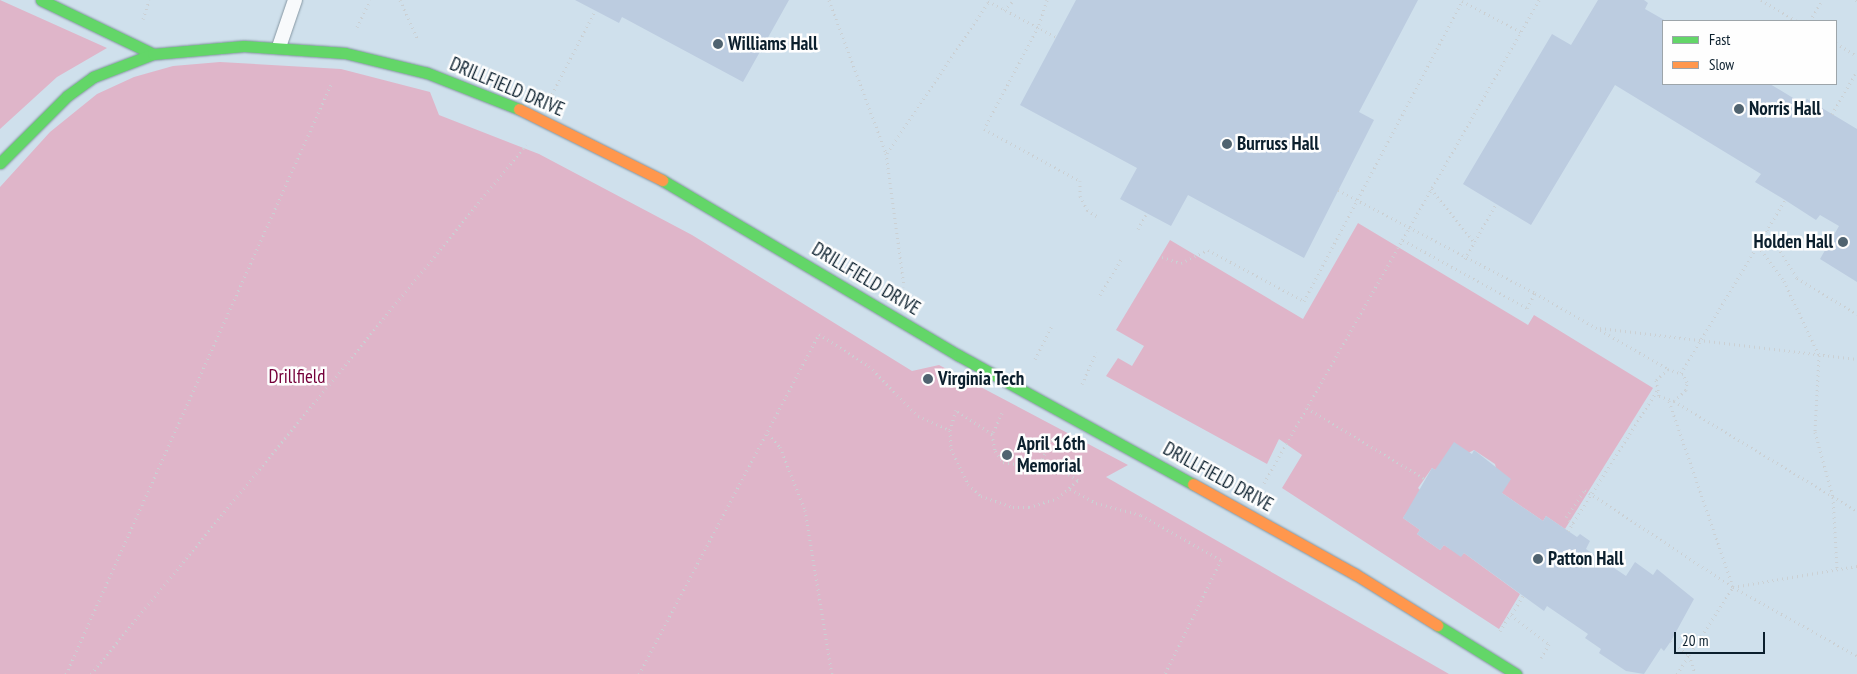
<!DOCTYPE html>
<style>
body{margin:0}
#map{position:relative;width:1857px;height:674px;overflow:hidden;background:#cfe0ec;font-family:"PT Sans Narrow",sans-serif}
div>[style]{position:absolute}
.green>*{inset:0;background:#dfb5c9}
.building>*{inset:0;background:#bccce0}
.path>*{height:3px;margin-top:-1.5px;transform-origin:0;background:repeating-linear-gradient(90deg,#cbd0d3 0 1px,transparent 0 5px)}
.roads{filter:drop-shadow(0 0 1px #8596a2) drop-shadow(0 0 1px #8596a2)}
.lane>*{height:14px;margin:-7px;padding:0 7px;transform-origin:7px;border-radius:7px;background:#f8fafc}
.fast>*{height:11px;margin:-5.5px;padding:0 5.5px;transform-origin:5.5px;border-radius:5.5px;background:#63d668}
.slow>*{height:11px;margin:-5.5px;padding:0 5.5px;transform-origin:5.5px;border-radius:5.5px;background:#ff974d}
.dots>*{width:14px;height:14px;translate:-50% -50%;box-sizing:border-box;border:2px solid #fefefe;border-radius:50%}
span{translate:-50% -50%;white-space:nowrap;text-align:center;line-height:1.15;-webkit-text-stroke:5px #fefefe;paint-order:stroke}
.poi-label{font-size:19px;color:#0b1f2d;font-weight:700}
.left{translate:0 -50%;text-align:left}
.right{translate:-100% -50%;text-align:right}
.street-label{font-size:19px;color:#0b1f2d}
.park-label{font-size:19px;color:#75003a}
.legend{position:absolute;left:1662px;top:20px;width:175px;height:65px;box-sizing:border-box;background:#fefefe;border:1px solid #9da5aa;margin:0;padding:6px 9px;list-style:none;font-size:15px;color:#0b1f2d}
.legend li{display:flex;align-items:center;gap:10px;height:25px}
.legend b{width:25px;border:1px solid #9da5aa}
.scale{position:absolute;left:1674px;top:632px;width:91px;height:22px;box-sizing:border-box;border:2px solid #0b1f2d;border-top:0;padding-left:6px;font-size:15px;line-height:18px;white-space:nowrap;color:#0b1f2d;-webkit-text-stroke:4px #fefefe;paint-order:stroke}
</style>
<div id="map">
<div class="green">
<div style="clip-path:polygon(0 0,107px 48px,57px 77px,0 129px)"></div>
<div style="clip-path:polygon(220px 62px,341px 69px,430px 92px,439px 115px,539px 154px,692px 235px,912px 371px,939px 365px,1128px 465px,1106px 477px,1449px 674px,0 674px,0 187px,50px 132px,97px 94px,134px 77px,173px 66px)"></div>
<div style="clip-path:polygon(1358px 223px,1528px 325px,1534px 315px,1653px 388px,1565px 529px,1546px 516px,1543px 521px,1502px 493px,1495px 464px,1474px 450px,1435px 470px,1432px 468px,1418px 488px,1421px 491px,1403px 518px,1420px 530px,1417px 534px,1440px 550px,1444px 545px,1461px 556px,1464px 553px,1520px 594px,1499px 629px,1282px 488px,1302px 455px,1279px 439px,1267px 464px,1106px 376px,1118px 358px,1132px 366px,1144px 346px,1116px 330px,1170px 240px,1303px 319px)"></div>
</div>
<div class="building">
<div style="clip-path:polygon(575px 0,789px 0,743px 82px,622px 17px,619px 23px)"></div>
<div style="clip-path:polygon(1076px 0,1418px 0,1359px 112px,1374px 120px,1304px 258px,1188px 195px,1171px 226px,1120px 199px,1137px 168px,1020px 105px)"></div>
<div style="clip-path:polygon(1598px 0,1644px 0,1648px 3px,1645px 9px,1666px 21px,1663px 84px,1770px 84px,1803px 104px,1807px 99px,1857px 129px,1857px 282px,1820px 259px,1839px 226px,1820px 215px,1816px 220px,1785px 200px,1755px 182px,1761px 174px,1615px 85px,1531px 225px,1463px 184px,1552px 34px,1571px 45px)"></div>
<div style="clip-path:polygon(1454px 442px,1472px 454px,1474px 450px,1511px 479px,1502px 493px,1543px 521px,1546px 516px,1577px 537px,1580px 534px,1590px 541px,1586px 549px,1626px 576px,1635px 562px,1653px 575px,1657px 569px,1694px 599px,1671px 641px,1664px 651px,1661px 648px,1644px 674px,1626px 671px,1599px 653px,1601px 649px,1585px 638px,1588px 634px,1547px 606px,1544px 611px,1464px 553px,1461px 557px,1444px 545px,1440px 550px,1417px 534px,1420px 530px,1403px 518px,1432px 468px,1435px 470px)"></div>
</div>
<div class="path">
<div style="left:400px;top:0;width:44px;rotate:65.8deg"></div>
<div style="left:829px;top:0;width:163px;rotate:69.6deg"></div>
<div style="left:886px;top:153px;width:135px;rotate:82.3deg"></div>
<div style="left:1047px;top:0;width:28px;rotate:108deg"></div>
<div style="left:1038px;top:27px;width:115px;rotate:117.9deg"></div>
<div style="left:984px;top:129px;width:109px;rotate:28.4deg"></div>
<div style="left:1080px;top:181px;width:15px;rotate:90deg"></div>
<div style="left:1080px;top:196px;width:16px;rotate:63deg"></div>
<div style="left:1087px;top:210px;width:13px;rotate:32deg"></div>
<div style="left:1761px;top:0;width:42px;rotate:30.3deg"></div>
<div style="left:1856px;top:0;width:1px;rotate:45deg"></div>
<div style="left:988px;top:1px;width:77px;rotate:27.9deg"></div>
<div style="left:1462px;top:1px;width:67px;rotate:27.7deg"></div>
<div style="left:1004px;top:10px;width:14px;rotate:-45deg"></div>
<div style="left:143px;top:19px;width:20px;rotate:-72deg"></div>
<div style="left:1810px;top:21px;width:24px;rotate:-60deg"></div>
<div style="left:357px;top:27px;width:30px;rotate:-64deg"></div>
<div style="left:1836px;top:43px;width:25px;rotate:32deg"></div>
<div style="left:552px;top:94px;width:93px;rotate:-62.6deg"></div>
<div style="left:1832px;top:114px;width:50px;rotate:-59.8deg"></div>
<div style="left:887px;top:153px;width:184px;rotate:-56.1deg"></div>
<div style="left:1431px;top:189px;width:70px;rotate:50.8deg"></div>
<div style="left:1338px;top:190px;width:222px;rotate:27.6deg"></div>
<div style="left:1535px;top:293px;width:153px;rotate:29.7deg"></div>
<div style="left:1138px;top:229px;width:18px;rotate:-61deg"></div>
<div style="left:1767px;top:230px;width:57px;rotate:58deg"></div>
<div style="left:1797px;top:278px;width:70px;rotate:31deg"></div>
<div style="left:1403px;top:240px;width:141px;rotate:28.7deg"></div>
<div style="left:1527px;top:308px;width:17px;rotate:-62deg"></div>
<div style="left:1758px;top:246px;width:44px;rotate:53.4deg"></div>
<div style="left:1784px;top:281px;width:82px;rotate:64.7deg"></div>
<div style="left:1819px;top:355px;width:77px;rotate:93deg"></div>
<div style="left:1815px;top:432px;width:67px;rotate:74.5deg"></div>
<div style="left:1833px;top:497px;width:72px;rotate:86.8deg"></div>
<div style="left:1162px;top:257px;width:20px;rotate:18deg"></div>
<div style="left:1181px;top:263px;width:30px;rotate:-26deg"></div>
<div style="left:1208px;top:250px;width:109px;rotate:28deg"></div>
<div style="left:1304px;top:301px;width:340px;rotate:-62.2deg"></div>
<div style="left:1465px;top:259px;width:63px;rotate:-60.6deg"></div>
<div style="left:1100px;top:295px;width:43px;rotate:-59.3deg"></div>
<div style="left:1600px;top:328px;width:259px;rotate:6.9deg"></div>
<div style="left:1035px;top:359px;width:37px;rotate:-63deg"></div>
<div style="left:1681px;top:373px;width:202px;rotate:-59deg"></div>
<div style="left:1082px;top:384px;width:35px;rotate:-66deg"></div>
<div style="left:1669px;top:401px;width:197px;rotate:71deg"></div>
<div style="left:1674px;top:401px;width:16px;rotate:-43deg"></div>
<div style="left:1686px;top:390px;width:8px;rotate:-83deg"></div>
<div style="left:1687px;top:382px;width:9px;rotate:-117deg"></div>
<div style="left:1683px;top:374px;width:16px;rotate:-162deg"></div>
<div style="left:1668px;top:369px;width:16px;rotate:137deg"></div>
<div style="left:1656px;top:380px;width:16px;rotate:79deg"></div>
<div style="left:1659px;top:396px;width:16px;rotate:18deg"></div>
<div style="left:1674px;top:401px;width:214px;rotate:31deg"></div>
<div style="left:1307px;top:408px;width:138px;rotate:31deg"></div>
<div style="left:1002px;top:413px;width:23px;rotate:115deg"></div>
<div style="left:992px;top:434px;width:17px;rotate:80deg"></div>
<div style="left:995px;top:451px;width:14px;rotate:54deg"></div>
<div style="left:1003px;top:462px;width:26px;rotate:9deg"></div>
<div style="left:1029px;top:466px;width:15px;rotate:-28deg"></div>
<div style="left:1042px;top:459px;width:21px;rotate:-61deg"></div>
<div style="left:768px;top:434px;width:18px;rotate:47deg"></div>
<div style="left:780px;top:447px;width:68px;rotate:68.4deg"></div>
<div style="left:805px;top:510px;width:166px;rotate:80.7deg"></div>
<div style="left:992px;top:434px;width:43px;rotate:-146.3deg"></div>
<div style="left:956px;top:410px;width:21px;rotate:107deg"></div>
<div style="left:950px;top:430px;width:19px;rotate:87deg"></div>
<div style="left:951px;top:449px;width:39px;rotate:64deg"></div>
<div style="left:968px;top:484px;width:18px;rotate:43deg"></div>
<div style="left:981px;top:496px;width:34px;rotate:19deg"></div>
<div style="left:1013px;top:507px;width:16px"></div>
<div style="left:1029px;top:507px;width:30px;rotate:-17deg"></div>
<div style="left:1058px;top:498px;width:27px;rotate:-42deg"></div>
<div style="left:1078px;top:480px;width:42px;rotate:-149.7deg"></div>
<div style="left:1264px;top:483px;width:556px;rotate:-60.34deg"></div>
<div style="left:1070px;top:489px;width:30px;rotate:28deg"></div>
<div style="left:1096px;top:503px;width:47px;rotate:14.9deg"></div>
<div style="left:1141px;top:515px;width:92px;rotate:29.4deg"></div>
<div style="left:1221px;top:560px;width:127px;rotate:116.2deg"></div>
<div style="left:1573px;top:524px;width:10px;rotate:-135deg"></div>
<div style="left:1566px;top:517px;width:33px;rotate:-55deg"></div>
<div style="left:1585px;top:490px;width:177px;rotate:33.2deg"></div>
<div style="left:1733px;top:587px;width:142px;rotate:29.1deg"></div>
<div style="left:1568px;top:531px;width:166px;rotate:-57.6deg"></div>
<div style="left:1523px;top:596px;width:22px;rotate:122deg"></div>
<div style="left:1511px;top:615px;width:48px;rotate:37.3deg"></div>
<div style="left:1549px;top:644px;width:16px;rotate:120deg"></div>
<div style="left:1500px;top:631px;width:19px;rotate:-58deg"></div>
<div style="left:1671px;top:641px;width:23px;rotate:38deg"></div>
<div style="left:1689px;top:655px;width:20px;rotate:72deg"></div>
<div style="left:66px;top:674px;width:649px;rotate:-65.8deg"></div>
<div style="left:91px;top:674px;width:685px;rotate:-50.57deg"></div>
<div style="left:639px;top:674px;width:385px;rotate:-62.1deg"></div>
<div style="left:819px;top:334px;width:59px;rotate:32.6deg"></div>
<div style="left:869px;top:366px;width:70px;rotate:45.6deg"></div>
<div style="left:918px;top:416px;width:35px;rotate:24deg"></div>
<div style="left:1677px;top:674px;width:103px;rotate:-57.2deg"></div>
<div style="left:1733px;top:587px;width:126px;rotate:-9.6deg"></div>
</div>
<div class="roads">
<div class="lane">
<div style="left:279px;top:47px;width:50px;rotate:-71.2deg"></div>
</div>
<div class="fast">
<div style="left:41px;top:0;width:124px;rotate:25.7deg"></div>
<div style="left:0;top:163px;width:95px;rotate:-45deg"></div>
<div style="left:67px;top:96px;width:32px;rotate:-36deg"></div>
<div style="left:93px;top:77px;width:64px;rotate:-21deg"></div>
<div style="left:153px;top:54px;width:91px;rotate:-5deg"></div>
<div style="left:244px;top:46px;width:101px;rotate:4deg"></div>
<div style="left:345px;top:53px;width:84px;rotate:13.7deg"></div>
<div style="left:427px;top:73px;width:99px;rotate:21.4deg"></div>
<div style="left:662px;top:180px;width:344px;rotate:30.6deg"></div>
<div style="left:958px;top:355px;width:268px;rotate:28.8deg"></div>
<div style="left:1437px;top:625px;width:93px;rotate:31.8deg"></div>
</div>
<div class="slow">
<div style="left:519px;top:109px;width:160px;rotate:26.4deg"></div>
<div style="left:1193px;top:484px;width:185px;rotate:29.1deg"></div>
<div style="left:1355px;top:574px;width:97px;rotate:31.9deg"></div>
</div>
</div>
<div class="dots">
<div style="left:718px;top:44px;background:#506370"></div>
<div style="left:1739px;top:109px;background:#506370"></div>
<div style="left:1227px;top:144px;background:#506370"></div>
<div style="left:1843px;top:242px;background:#506370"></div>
<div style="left:928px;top:379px;background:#506370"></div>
<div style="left:1007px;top:455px;background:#506370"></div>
<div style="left:1538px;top:559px;background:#506370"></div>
</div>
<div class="poi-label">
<span class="left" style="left:728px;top:44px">Williams Hall</span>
<span class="left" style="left:1749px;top:109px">Norris Hall</span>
<span class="left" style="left:1237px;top:144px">Burruss Hall</span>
<span class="right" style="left:1833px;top:242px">Holden Hall</span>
<span class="left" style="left:938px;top:379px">Virginia Tech</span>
<span class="left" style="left:1017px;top:455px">April 16th<br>Memorial</span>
<span class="left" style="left:1548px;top:559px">Patton Hall</span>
</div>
<div class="street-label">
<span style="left:507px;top:87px;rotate:23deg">DRILLFIELD DRIVE</span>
<span style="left:866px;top:279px;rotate:31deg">DRILLFIELD DRIVE</span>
<span style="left:1218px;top:477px;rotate:29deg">DRILLFIELD DRIVE</span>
</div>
<div class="park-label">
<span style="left:297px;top:377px">Drillfield</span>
</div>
<ul class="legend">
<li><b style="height:6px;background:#63d668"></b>Fast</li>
<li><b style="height:6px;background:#ff974d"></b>Slow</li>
</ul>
<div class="scale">20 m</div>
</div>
